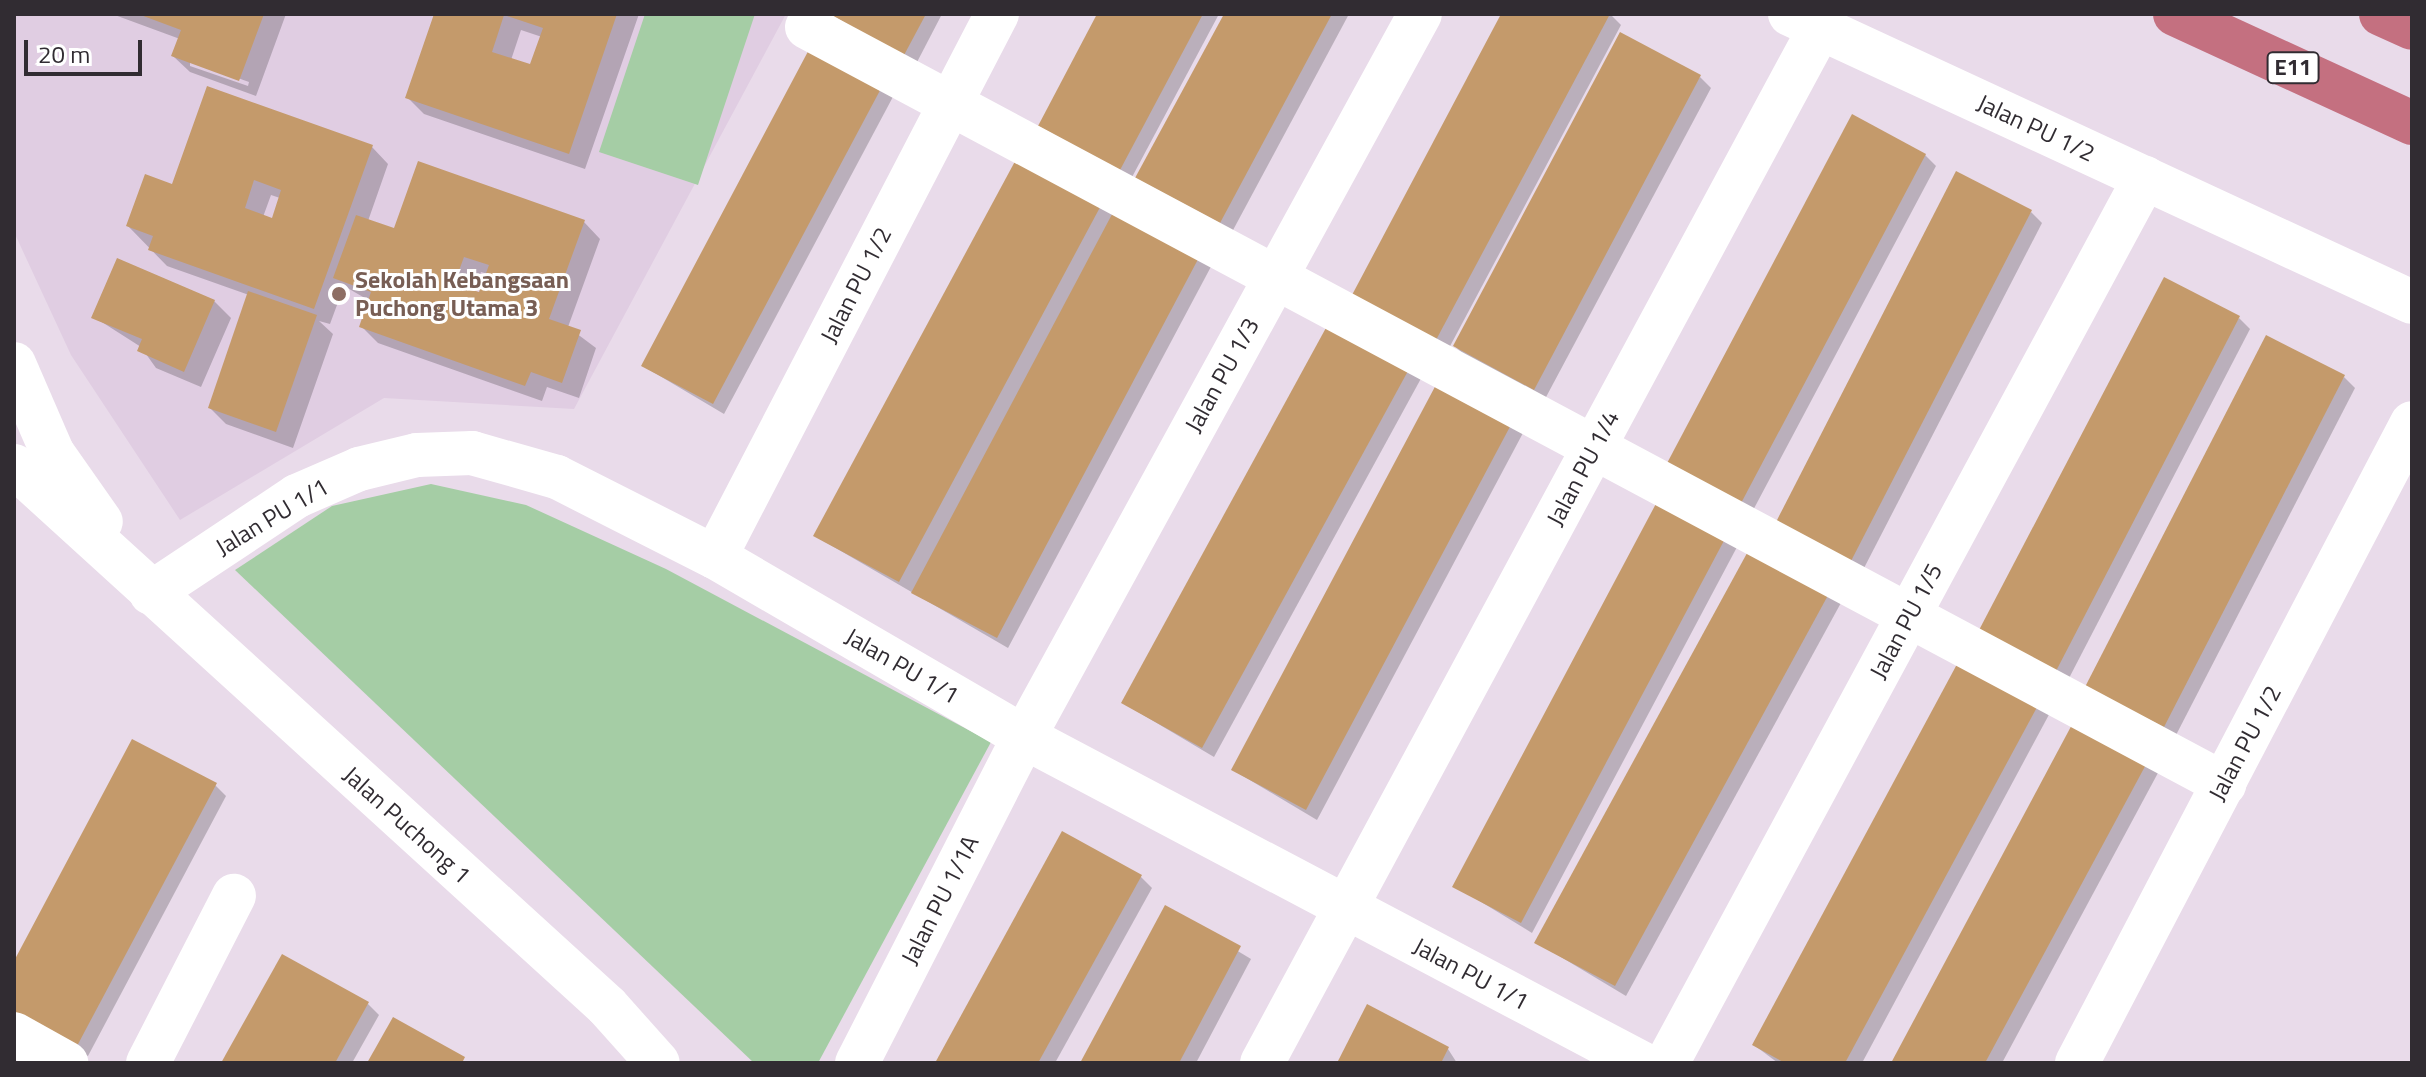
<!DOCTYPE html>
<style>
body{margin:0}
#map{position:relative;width:2426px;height:1077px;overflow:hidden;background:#e9dbea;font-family:"Titillium Web",sans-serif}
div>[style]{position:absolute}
.built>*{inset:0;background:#e0cde2}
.green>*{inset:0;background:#a5cda5}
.shadow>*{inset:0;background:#0003}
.building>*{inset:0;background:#c49a6b}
.minor>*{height:44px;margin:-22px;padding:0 22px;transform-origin:22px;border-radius:22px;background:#fff}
.highway>*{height:44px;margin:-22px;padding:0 22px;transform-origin:22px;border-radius:22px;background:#c47080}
.dots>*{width:22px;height:22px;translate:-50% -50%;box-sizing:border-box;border:4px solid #fff;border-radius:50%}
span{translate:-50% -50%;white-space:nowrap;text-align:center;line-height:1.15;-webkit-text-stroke:6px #fff;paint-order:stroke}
.shield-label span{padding:2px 6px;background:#fff;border:2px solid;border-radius:6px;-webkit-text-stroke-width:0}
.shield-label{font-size:22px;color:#312c32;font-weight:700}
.street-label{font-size:24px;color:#312c32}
.education-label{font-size:24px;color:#785e54;font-weight:700}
.left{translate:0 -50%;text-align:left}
.frame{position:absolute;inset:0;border:16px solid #312c32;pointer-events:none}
.scale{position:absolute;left:24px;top:40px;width:118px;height:36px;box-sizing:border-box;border:4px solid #312c32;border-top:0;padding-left:10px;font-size:24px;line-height:28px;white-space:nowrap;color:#312c32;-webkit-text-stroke:6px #fff;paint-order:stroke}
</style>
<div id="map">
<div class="built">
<div style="clip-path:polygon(14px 14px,786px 14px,574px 409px,384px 398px,180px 520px,71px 355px,14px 232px)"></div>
</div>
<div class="green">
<div style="clip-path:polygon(645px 14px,755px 14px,698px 185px,599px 152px)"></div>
<div style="clip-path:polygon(431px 484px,526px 505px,666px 569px,991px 742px,818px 1063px,754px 1063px,235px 570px,332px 506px)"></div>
</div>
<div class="shadow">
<div style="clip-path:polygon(evenodd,112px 14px,286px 14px,256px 96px,190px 72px,173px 56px,180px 39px,112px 14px,190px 61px,249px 82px,248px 86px,190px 66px,190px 61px)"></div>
<div style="clip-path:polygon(evenodd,436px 14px,639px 14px,585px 169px,424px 114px,407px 97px,436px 14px,521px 30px,542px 37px,531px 67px,511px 60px,521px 30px)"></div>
<div style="clip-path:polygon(832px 14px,942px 14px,915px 66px)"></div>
<div style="clip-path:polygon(1099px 14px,1219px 14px,1131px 179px,1051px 136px)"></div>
<div style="clip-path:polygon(1226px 14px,1349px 14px,1232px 232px,1149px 188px)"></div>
<div style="clip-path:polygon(1503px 14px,1610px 14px,1621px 25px,1448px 350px,1365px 306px)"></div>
<div style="clip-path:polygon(814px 45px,895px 93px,724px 414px,643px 366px)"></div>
<div style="clip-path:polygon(1700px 77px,1711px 88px,1545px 399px,1466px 357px,1455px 346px)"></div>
<div style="clip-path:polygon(evenodd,372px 147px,388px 164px,368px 221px,395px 230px,584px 222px,600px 239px,568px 327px,596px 348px,579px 398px,547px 387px,542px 401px,378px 343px,361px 326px,370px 301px,344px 286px,330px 324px,319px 321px,333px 334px,293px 448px,226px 424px,210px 408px,249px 295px,167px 266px,128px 226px,173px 186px,372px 147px,271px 195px,280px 198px,273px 220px,263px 217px,271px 195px,372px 147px,481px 272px,488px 274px,480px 295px,473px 292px,481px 272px)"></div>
<div style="clip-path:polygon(1020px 154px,1214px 261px,1008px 648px,815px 536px)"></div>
<div style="clip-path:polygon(1925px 155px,1936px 166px,1750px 516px,1667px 467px)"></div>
<div style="clip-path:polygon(2031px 212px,2042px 223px,1863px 570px,1789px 533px)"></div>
<div style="clip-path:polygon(214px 301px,231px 318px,201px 387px,156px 368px,141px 347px,94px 317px)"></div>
<div style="clip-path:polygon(1334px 318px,1424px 373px,1214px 757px,1123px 703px)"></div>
<div style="clip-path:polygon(2239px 318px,2250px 329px,2067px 682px,1992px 643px)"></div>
<div style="clip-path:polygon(2344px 377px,2355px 388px,2175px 737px,2098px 698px)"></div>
<div style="clip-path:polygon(1439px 383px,1523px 433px,1317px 820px,1233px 770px)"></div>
<div style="clip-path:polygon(1660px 501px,1737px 547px,1532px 933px,1455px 886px)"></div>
<div style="clip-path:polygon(1753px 546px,1842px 601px,1626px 996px,1536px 942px)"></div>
<div style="clip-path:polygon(1964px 656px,2052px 709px,1862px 1063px,1778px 1063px,1754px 1045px)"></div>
<div style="clip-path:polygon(2076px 722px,2159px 771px,2002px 1063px,1893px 1063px)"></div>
<div style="clip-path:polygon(215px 785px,226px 796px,88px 1056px,14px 1017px,14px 966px)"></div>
<div style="clip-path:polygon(1140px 876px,1152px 888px,1055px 1063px,937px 1063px)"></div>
<div style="clip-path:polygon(1166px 908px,1251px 959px,1196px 1063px,1083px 1063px)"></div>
<div style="clip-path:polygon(368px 1004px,379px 1015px,352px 1063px,223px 1063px)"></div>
<div style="clip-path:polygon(1448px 1049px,1457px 1063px,1339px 1063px)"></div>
</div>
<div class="building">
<div style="clip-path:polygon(138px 14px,264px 14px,239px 81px,171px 56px,181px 30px)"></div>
<div style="clip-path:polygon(evenodd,434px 14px,617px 14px,569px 154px,405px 98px,434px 14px,504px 15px,543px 28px,530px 64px,492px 52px,504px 15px)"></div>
<div style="clip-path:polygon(830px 14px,926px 14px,903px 57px)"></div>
<div style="clip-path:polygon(1097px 14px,1203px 14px,1120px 170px,1038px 126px)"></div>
<div style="clip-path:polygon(1224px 14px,1332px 14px,1220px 223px,1135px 178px)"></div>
<div style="clip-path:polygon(1501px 14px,1610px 14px,1436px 340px,1352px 295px)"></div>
<div style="clip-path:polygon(1620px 32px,1701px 75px,1534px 390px,1453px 346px)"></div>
<div style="clip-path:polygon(813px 42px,885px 81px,713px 404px,641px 366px)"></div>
<div style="clip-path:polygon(evenodd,207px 86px,373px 145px,314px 309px,148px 250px,153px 236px,126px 226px,145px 174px,172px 184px,207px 86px,254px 180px,281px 190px,272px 218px,245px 208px,254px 180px)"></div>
<div style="clip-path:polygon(1852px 114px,1926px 154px,1739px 507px,1665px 467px)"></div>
<div style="clip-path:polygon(1020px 152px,1105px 198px,899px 582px,813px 536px)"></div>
<div style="clip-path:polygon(evenodd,418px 161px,585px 220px,549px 319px,581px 330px,562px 383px,531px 372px,525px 386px,359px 327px,371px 292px,333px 278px,356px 215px,394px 228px,418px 161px,464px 257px,489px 265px,479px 292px,454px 284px,464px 257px)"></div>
<div style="clip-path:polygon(1956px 171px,2032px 210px,1851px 561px,1776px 522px)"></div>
<div style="clip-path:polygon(1118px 203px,1204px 248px,997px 638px,911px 593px)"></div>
<div style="clip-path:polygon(117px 258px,215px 300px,184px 372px,137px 351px,142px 339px,91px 318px)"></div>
<div style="clip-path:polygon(2164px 277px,2240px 316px,2055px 673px,1978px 632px)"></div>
<div style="clip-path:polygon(248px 291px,317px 315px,276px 432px,208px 408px)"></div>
<div style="clip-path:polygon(1333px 315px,1414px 360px,1202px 748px,1121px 703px)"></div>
<div style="clip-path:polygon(2266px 335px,2345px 375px,2164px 727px,2085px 687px)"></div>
<div style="clip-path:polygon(1438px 381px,1513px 421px,1306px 810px,1231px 770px)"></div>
<div style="clip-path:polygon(1659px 498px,1727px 535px,1521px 923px,1452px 887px)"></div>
<div style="clip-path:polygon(1752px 544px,1832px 588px,1615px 986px,1534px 943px)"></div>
<div style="clip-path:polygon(1963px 653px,2043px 696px,1845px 1063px,1785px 1063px,1752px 1045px)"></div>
<div style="clip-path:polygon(2075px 719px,2149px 759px,1985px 1063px,1891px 1063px)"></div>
<div style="clip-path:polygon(132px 739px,217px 783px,77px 1046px,14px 1013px,14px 961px)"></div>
<div style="clip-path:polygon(1062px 831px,1142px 875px,1038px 1063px,935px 1063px)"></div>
<div style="clip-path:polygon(1165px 905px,1241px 946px,1179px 1063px,1080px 1063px)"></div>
<div style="clip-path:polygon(282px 954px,369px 1002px,335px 1063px,221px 1063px)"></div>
<div style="clip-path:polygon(1367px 1004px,1449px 1047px,1441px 1063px,1337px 1063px)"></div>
<div style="clip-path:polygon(393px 1017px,465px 1057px,462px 1063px,367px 1063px)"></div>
</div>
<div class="minor">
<div style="left:1790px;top:14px;width:685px;rotate:24.85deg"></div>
<div style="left:807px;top:27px;width:1607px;rotate:28.11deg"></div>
<div style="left:14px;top:364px;width:96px;rotate:66.6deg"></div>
<div style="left:52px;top:452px;width:85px;rotate:55deg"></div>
<div style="left:14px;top:466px;width:802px;rotate:42.32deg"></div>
<div style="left:607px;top:1006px;width:76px;rotate:48.2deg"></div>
<div style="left:715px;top:557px;width:612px;rotate:-62.56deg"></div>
<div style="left:151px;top:593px;width:175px;rotate:-33.6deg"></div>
<div style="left:297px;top:496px;width:68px;rotate:-23.5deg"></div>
<div style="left:359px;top:469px;width:60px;rotate:-13.6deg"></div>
<div style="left:417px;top:455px;width:55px;rotate:-2.1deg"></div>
<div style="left:472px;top:453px;width:88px;rotate:15.8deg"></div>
<div style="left:557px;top:477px;width:177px;rotate:26.9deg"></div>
<div style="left:715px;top:557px;width:358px;rotate:30.2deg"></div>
<div style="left:1024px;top:737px;width:698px;rotate:27.85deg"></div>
<div style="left:14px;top:1034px;width:60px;rotate:29.1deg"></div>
<div style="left:148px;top:1063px;width:188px;rotate:-62.8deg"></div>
<div style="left:857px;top:1063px;width:366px;rotate:-62.9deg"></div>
<div style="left:1024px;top:737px;width:824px;rotate:-61.29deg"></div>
<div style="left:1262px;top:1063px;width:1176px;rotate:-61.67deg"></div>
<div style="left:1667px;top:1063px;width:1006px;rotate:-61.63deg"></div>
<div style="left:2077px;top:1063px;width:722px;rotate:-62.37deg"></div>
</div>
<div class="highway">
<div style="left:2175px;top:14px;width:261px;rotate:24.7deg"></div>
<div style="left:2381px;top:14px;width:34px;rotate:24deg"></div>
</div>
<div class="dots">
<div style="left:339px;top:294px;background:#8d6e63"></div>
</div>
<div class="shield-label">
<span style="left:2293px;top:68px">E11</span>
</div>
<div class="street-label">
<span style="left:2036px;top:128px;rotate:25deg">Jalan PU 1/2</span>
<span style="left:856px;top:285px;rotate:-63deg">Jalan PU 1/2</span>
<span style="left:1222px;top:375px;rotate:-61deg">Jalan PU 1/3</span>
<span style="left:1583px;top:468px;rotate:-62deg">Jalan PU 1/4</span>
<span style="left:272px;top:517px;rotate:-31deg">Jalan PU 1/1</span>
<span style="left:1906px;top:621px;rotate:-62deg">Jalan PU 1/5</span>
<span style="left:902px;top:666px;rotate:30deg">Jalan PU 1/1</span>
<span style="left:2245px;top:743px;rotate:-62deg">Jalan PU 1/2</span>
<span style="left:407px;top:825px;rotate:42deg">Jalan Puchong 1</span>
<span style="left:940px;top:900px;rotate:-63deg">Jalan PU 1/1A</span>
<span style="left:1471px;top:974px;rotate:28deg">Jalan PU 1/1</span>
</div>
<div class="education-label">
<span class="left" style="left:355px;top:294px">Sekolah Kebangsaan<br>Puchong Utama 3</span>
</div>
<div class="frame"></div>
<div class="scale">20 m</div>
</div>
